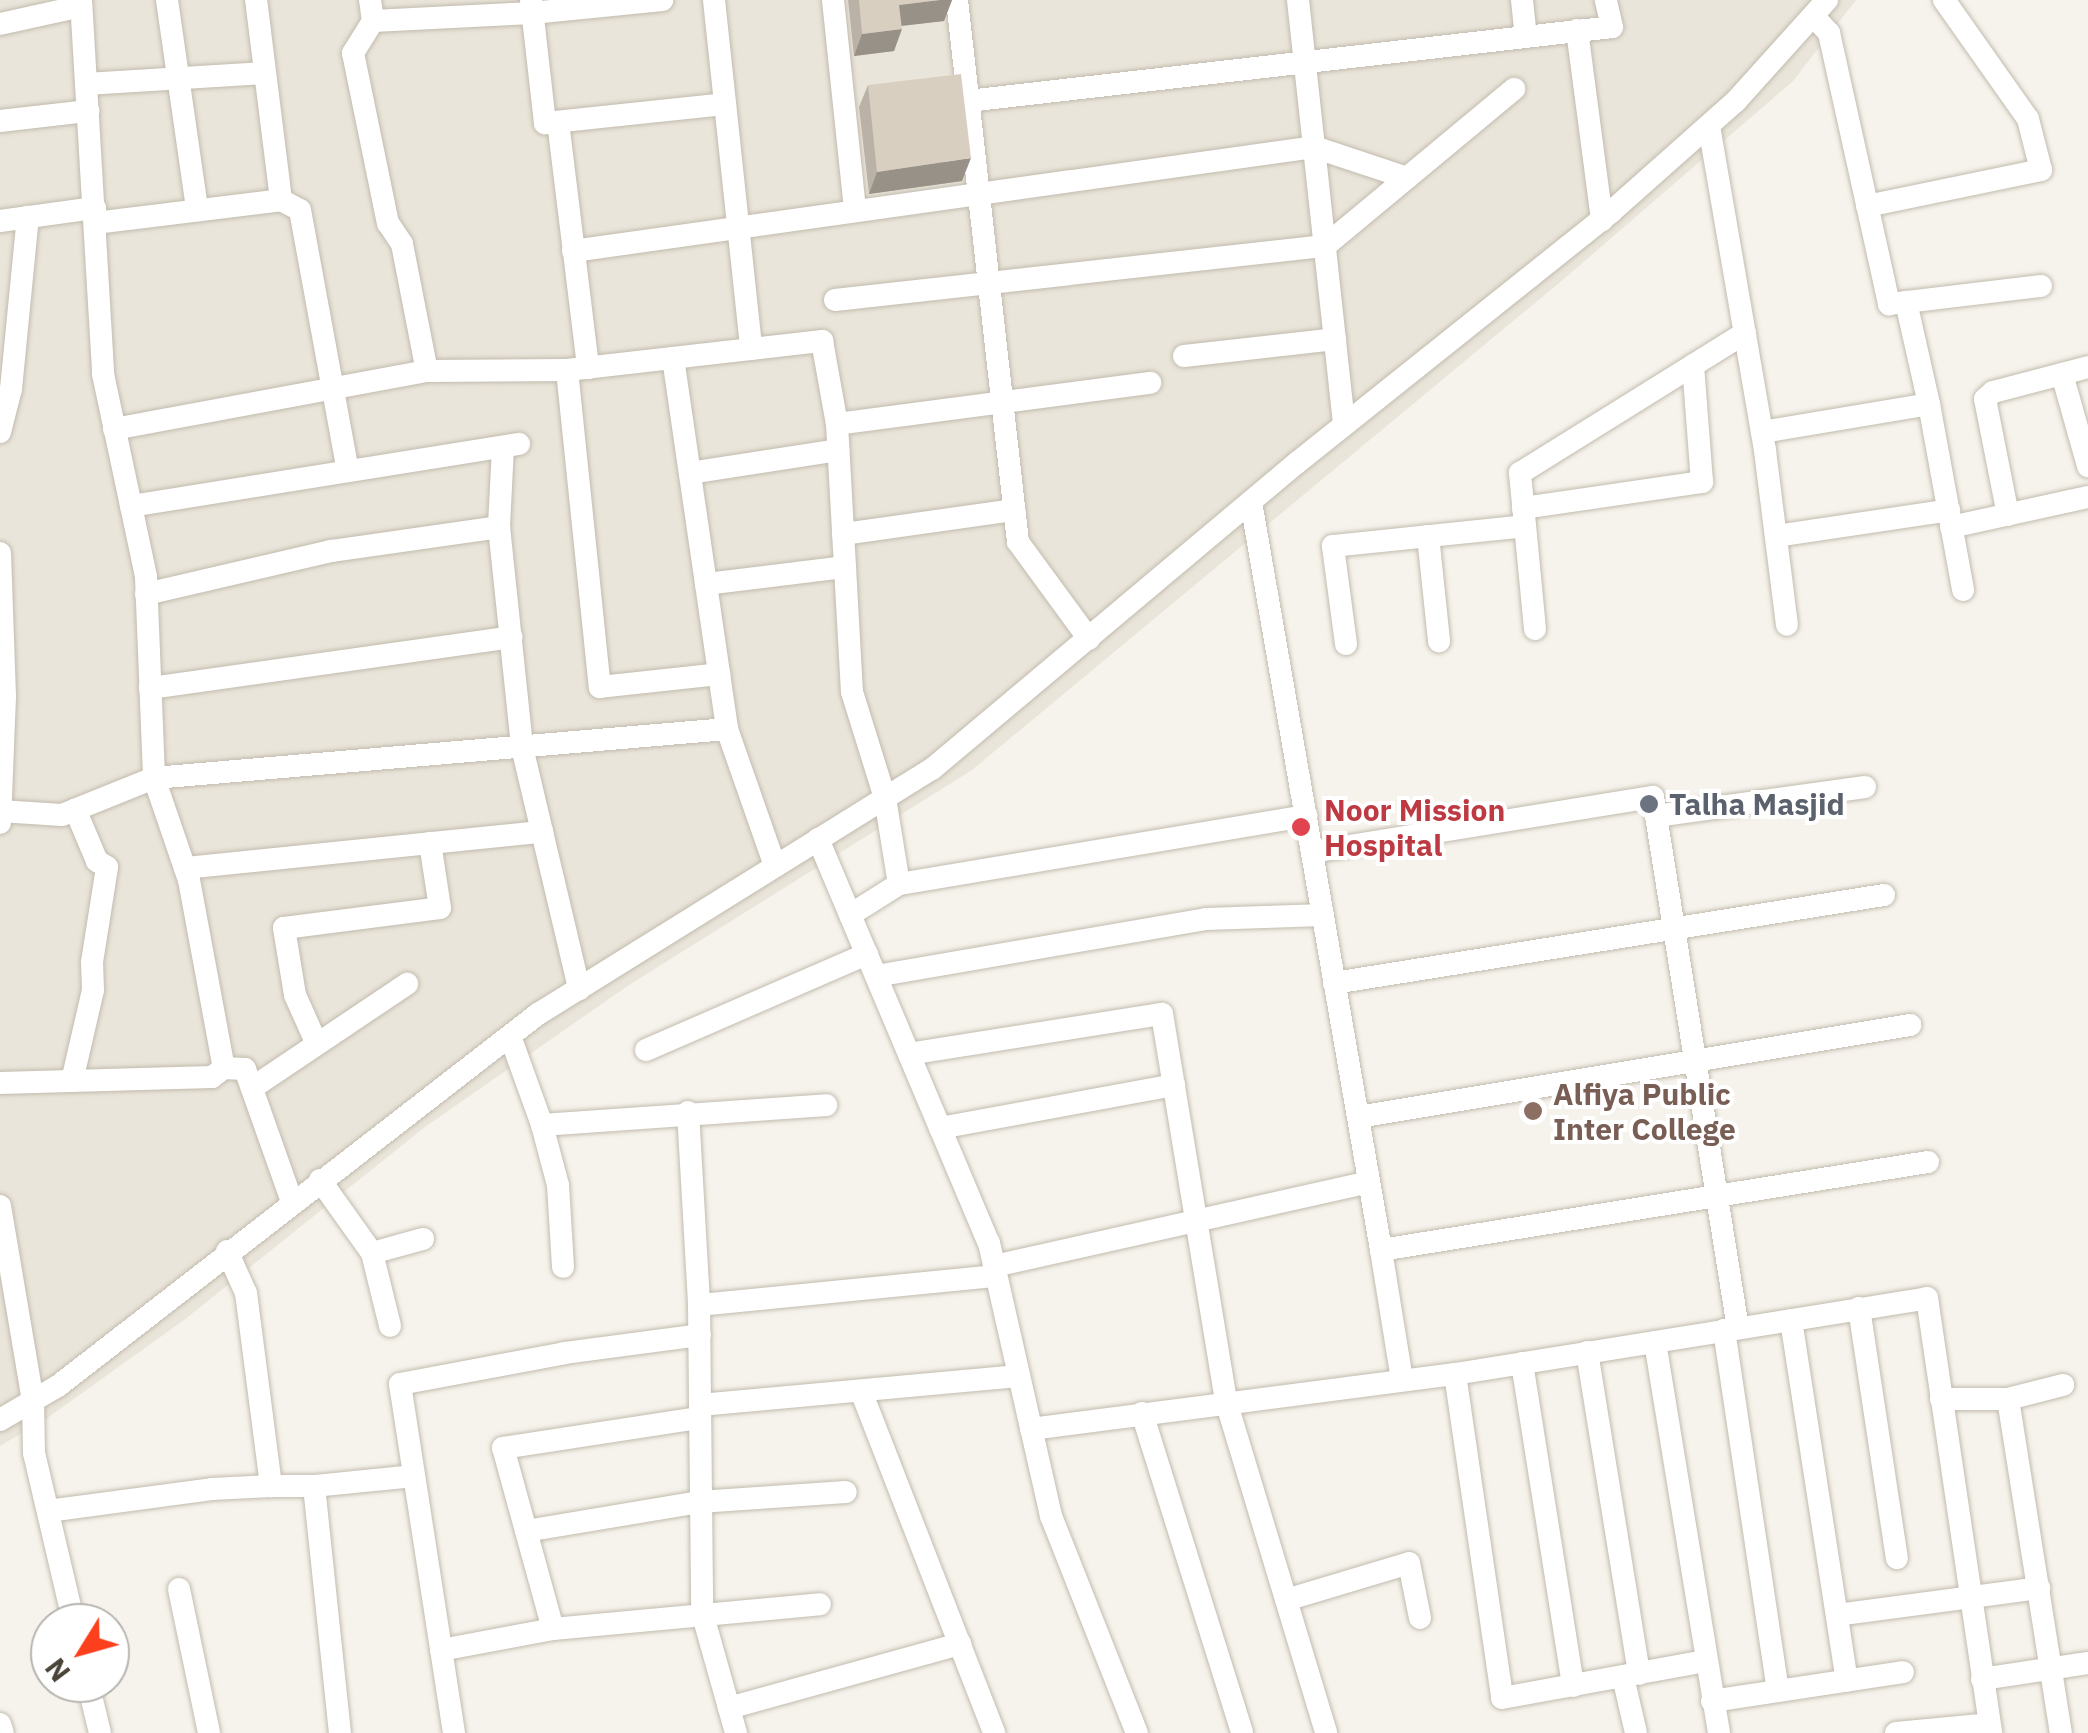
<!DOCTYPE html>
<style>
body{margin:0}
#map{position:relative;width:2088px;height:1733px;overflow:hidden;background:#f6f3ec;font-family:"IBM Plex Sans",sans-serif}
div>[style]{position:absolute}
.residential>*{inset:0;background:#eae5da}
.roads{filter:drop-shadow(0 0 2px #c2bbae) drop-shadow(0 0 2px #c2bbae)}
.minor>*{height:22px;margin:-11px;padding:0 11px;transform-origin:11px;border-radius:11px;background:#fff}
.wall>*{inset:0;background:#bab2a6}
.shaded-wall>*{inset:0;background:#979187}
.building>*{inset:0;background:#d8cfc1}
.dots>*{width:28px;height:28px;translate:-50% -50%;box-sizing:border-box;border:5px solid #fff;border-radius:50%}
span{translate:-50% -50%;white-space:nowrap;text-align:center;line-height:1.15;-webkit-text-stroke:8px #fff;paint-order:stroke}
.worship-label{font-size:30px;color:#5b616d;font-weight:700}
.left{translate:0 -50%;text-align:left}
.health-label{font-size:30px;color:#be3a42;font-weight:700}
.education-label{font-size:30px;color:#785e54;font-weight:700}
.north{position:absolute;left:30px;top:1603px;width:100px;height:100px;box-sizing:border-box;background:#fff;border:2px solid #b7b4b0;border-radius:50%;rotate:233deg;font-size:28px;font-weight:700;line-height:40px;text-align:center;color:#4b4439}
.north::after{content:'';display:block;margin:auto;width:35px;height:45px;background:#fc3f1d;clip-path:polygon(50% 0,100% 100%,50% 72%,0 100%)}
</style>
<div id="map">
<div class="residential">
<div style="clip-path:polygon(0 0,1856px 0,1793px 81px,1565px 278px,972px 770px,629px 985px,425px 1127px,184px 1320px,46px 1419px,0 1446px)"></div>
</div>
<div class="roads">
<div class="minor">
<div style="left:81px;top:0;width:375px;rotate:86.6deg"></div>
<div style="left:103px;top:374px;width:208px;rotate:78deg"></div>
<div style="left:146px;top:577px;width:201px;rotate:87.7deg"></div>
<div style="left:154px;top:778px;width:108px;rotate:71.1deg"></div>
<div style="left:189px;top:880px;width:191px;rotate:79.5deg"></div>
<div style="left:224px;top:1068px;width:21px;rotate:3deg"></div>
<div style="left:245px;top:1069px;width:141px;rotate:70.5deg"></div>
<div style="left:167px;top:0;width:211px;rotate:81.8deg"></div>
<div style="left:370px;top:0;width:21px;rotate:82deg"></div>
<div style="left:373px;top:21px;width:159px;rotate:-2.9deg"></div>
<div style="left:532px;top:13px;width:131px;rotate:-5.7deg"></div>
<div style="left:531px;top:0;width:124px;rotate:83.5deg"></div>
<div style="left:545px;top:123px;width:181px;rotate:-6deg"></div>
<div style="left:714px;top:0;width:351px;rotate:83.9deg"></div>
<div style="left:833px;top:0;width:210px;rotate:84deg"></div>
<div style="left:957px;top:0;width:545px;rotate:83.58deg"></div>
<div style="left:1018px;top:542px;width:120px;rotate:53.8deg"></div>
<div style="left:1298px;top:0;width:427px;rotate:83.8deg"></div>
<div style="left:1522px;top:0;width:36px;rotate:84deg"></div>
<div style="left:1815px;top:18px;width:21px;rotate:47deg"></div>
<div style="left:1829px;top:33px;width:278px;rotate:77.5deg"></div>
<div style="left:1889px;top:304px;width:153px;rotate:-6.8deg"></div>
<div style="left:373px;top:21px;width:38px;rotate:122deg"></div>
<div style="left:353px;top:53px;width:174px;rotate:78.4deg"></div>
<div style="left:388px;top:223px;width:25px;rotate:56deg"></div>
<div style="left:402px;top:244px;width:129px;rotate:78.9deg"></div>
<div style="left:0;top:24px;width:83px;rotate:-12.5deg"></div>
<div style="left:1577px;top:30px;width:192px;rotate:82.5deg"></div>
<div style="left:86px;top:84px;width:179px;rotate:-3.5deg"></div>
<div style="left:968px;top:101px;width:648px;rotate:-6.55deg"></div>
<div style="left:1612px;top:27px;width:28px;rotate:-103deg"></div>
<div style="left:0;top:121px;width:89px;rotate:-6.5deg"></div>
<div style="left:558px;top:122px;width:248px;rotate:83deg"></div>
<div style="left:1709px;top:126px;width:330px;rotate:80.2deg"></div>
<div style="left:1765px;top:451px;width:175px;rotate:82.8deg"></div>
<div style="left:281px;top:200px;width:21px;rotate:28deg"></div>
<div style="left:300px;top:210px;width:265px;rotate:79.6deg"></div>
<div style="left:1867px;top:206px;width:178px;rotate:-11.7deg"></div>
<div style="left:2041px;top:170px;width:53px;rotate:-104.3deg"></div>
<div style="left:2028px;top:119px;width:146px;rotate:-125.2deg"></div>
<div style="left:0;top:221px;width:96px;rotate:-7.8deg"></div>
<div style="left:95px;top:223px;width:187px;rotate:-7deg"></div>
<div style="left:281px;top:200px;width:202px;rotate:-97.1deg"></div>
<div style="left:573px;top:251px;width:748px;rotate:-7.99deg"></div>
<div style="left:1314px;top:147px;width:98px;rotate:18.4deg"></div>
<div style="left:835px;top:300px;width:493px;rotate:-6.3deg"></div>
<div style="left:1325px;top:246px;width:246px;rotate:-39.7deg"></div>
<div style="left:1906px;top:302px;width:105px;rotate:77.3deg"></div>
<div style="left:1184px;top:356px;width:152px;rotate:-6.4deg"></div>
<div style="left:673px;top:358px;width:375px;rotate:81.7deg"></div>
<div style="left:727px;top:729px;width:145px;rotate:70.7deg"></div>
<div style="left:567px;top:370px;width:319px;rotate:84.1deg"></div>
<div style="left:600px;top:687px;width:120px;rotate:-6.2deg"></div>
<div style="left:2062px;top:374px;width:96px;rotate:74.2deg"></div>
<div style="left:837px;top:424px;width:316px;rotate:-7.5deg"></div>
<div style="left:114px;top:429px;width:318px;rotate:-10.5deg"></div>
<div style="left:427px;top:371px;width:140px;rotate:-0.4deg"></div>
<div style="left:567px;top:370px;width:257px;rotate:-6.5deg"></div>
<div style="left:822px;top:341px;width:84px;rotate:79.8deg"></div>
<div style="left:837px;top:424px;width:268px;rotate:86.8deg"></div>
<div style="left:852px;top:692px;width:111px;rotate:72.7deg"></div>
<div style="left:885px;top:798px;width:87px;rotate:80.8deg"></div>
<div style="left:899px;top:884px;width:413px;rotate:-9.5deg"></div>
<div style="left:0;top:432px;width:44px;rotate:-75.7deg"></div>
<div style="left:11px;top:389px;width:173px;rotate:-84.4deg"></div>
<div style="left:1762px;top:432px;width:169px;rotate:-9.5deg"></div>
<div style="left:1929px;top:404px;width:189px;rotate:79.6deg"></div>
<div style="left:503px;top:447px;width:80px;rotate:92.9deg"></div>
<div style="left:499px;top:527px;width:221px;rotate:84deg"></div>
<div style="left:522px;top:747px;width:249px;rotate:76.7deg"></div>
<div style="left:690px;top:473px;width:150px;rotate:-8.8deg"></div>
<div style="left:1251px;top:502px;width:759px;rotate:80.14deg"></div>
<div style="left:1381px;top:1250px;width:554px;rotate:-9.14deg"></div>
<div style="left:131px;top:506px;width:393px;rotate:-9.1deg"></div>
<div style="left:1523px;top:508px;width:181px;rotate:-8.3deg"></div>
<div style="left:1702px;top:482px;width:117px;rotate:-94.4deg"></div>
<div style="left:2008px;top:515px;width:118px;rotate:-101.2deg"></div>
<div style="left:1985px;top:399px;width:11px;rotate:-41deg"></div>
<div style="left:1993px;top:392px;width:98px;rotate:-14.7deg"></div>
<div style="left:1951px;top:527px;width:140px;rotate:-12.4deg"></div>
<div style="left:843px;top:534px;width:173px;rotate:-8deg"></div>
<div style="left:1428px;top:536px;width:106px;rotate:84deg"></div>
<div style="left:1776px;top:536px;width:175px;rotate:-8.5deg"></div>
<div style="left:0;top:553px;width:144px;rotate:88deg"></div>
<div style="left:5px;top:697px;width:126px;rotate:92.3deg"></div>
<div style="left:706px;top:584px;width:140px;rotate:-7deg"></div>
<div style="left:146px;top:594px;width:190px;rotate:-13.1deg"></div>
<div style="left:331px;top:551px;width:170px;rotate:-8.1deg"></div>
<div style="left:1535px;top:629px;width:157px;rotate:-95.5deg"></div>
<div style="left:1520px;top:473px;width:265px;rotate:-31.9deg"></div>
<div style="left:1346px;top:644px;width:99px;rotate:-97.6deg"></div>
<div style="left:1333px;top:546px;width:193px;rotate:-5.9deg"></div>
<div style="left:150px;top:688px;width:365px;rotate:-8deg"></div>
<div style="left:0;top:811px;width:62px;rotate:3.7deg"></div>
<div style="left:62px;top:815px;width:99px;rotate:-21.9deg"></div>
<div style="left:154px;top:778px;width:575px;rotate:-4.89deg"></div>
<div style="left:1656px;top:816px;width:211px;rotate:-7.9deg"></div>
<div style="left:818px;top:839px;width:439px;rotate:67.1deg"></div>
<div style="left:989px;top:1243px;width:280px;rotate:77.2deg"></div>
<div style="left:1051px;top:1516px;width:233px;rotate:68.4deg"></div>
<div style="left:1312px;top:852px;width:345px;rotate:-9.2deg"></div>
<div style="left:1653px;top:797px;width:538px;rotate:80.91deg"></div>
<div style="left:185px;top:868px;width:359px;rotate:-5.8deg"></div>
<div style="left:850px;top:915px;width:58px;rotate:-32.3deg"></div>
<div style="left:876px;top:976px;width:335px;rotate:-9.8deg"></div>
<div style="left:1206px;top:919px;width:117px;rotate:-2deg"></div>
<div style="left:1334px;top:983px;width:557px;rotate:-9.09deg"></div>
<div style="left:510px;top:1036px;width:95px;rotate:70.2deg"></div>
<div style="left:542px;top:1125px;width:285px;rotate:-4deg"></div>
<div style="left:316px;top:1042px;width:51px;rotate:-114.1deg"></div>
<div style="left:295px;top:995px;width:68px;rotate:-99.3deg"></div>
<div style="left:284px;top:928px;width:157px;rotate:-7.3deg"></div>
<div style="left:440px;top:908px;width:66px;rotate:-98.7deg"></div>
<div style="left:646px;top:1050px;width:241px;rotate:-23.5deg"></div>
<div style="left:909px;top:1054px;width:256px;rotate:-9deg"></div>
<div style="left:1162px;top:1014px;width:392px;rotate:80.6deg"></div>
<div style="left:1226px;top:1401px;width:347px;rotate:73.2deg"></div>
<div style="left:72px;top:1081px;width:93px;rotate:-77deg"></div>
<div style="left:93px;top:990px;width:28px;rotate:-92deg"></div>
<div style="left:92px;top:962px;width:96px;rotate:-81deg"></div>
<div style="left:107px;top:867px;width:12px;rotate:-149deg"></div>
<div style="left:97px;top:861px;width:56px;rotate:-112.9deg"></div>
<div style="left:0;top:1083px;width:212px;rotate:-1.6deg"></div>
<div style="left:212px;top:1077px;width:15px;rotate:-37deg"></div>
<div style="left:252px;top:1088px;width:187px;rotate:-33.9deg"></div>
<div style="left:688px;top:1112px;width:193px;rotate:86.7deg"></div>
<div style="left:699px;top:1305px;width:307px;rotate:89.4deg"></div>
<div style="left:702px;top:1612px;width:126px;rotate:74.3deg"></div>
<div style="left:1358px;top:1117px;width:560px;rotate:-9.46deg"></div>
<div style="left:542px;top:1125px;width:62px;rotate:75.1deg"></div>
<div style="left:558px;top:1185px;width:82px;rotate:86.5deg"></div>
<div style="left:940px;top:1128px;width:238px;rotate:-10.4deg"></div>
<div style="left:320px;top:1180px;width:90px;rotate:54.5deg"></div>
<div style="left:372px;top:1253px;width:75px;rotate:76.1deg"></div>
<div style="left:0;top:1206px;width:198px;rotate:80.4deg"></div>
<div style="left:33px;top:1401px;width:52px;rotate:88.9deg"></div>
<div style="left:34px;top:1453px;width:175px;rotate:76.8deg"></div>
<div style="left:1381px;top:1250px;width:131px;rotate:80.8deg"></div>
<div style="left:227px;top:1251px;width:46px;rotate:65.7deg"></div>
<div style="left:246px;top:1293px;width:195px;rotate:82.6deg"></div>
<div style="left:271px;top:1486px;width:43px"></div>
<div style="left:314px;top:1486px;width:248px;rotate:84deg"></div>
<div style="left:372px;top:1253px;width:53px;rotate:-15.4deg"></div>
<div style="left:994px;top:1266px;width:384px;rotate:-12.6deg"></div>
<div style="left:699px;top:1305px;width:298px;rotate:-5.6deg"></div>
<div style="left:1859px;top:1308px;width:253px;rotate:81.4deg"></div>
<div style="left:1791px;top:1320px;width:365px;rotate:81.2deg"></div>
<div style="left:1724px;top:1330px;width:365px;rotate:81.5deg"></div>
<div style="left:1655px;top:1342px;width:396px;rotate:80.7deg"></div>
<div style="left:1587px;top:1352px;width:326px;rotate:80.8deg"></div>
<div style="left:1522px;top:1363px;width:327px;rotate:81deg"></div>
<div style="left:1455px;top:1374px;width:327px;rotate:81.7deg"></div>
<div style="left:1502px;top:1698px;width:206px;rotate:-10.3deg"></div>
<div style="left:861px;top:1391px;width:367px;rotate:68.7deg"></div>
<div style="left:1941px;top:1399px;width:67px"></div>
<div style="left:2008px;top:1399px;width:57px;rotate:-14.3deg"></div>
<div style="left:2008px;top:1399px;width:338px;rotate:81deg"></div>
<div style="left:700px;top:1405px;width:320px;rotate:-5.2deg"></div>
<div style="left:1142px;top:1413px;width:335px;rotate:72.6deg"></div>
<div style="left:0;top:1420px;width:67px;rotate:-30.4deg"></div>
<div style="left:58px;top:1386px;width:607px;rotate:-37.78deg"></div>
<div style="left:538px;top:1014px;width:464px;rotate:-31.9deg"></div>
<div style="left:932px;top:769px;width:478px;rotate:-40deg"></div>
<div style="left:1298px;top:462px;width:401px;rotate:-38.6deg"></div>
<div style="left:1611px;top:212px;width:167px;rotate:-41.6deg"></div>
<div style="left:1736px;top:101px;width:136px;rotate:-48deg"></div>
<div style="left:1031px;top:1429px;width:428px;rotate:-7.4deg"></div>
<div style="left:1455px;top:1374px;width:478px;rotate:-9.1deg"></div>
<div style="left:1927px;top:1298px;width:440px;rotate:81.6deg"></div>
<div style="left:314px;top:1486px;width:100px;rotate:-5.7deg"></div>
<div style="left:48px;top:1511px;width:165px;rotate:-7.6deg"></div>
<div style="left:212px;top:1489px;width:59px;rotate:-2.9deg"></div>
<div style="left:526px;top:1531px;width:175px;rotate:-9.5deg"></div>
<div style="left:699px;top:1502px;width:147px;rotate:-3.9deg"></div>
<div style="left:179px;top:1589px;width:147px;rotate:78.2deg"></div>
<div style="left:1286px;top:1600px;width:128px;rotate:-16.7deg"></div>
<div style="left:1409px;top:1563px;width:56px;rotate:78.7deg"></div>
<div style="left:1837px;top:1615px;width:204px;rotate:-7.6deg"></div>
<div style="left:553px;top:1629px;width:188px;rotate:-105.4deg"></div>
<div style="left:503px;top:1448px;width:199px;rotate:-8.7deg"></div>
<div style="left:441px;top:1650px;width:114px;rotate:-10.6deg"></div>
<div style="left:553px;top:1629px;width:268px;rotate:-5.3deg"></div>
<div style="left:1623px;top:1677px;width:57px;rotate:76.9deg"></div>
<div style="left:1982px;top:1679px;width:107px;rotate:-8.6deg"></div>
<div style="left:88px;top:1683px;width:51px;rotate:76.5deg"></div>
<div style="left:1712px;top:1701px;width:193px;rotate:-8.6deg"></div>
<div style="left:729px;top:1708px;width:240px;rotate:-15.5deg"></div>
<div style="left:0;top:1724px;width:9px;rotate:72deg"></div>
<div style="left:454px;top:1733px;width:353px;rotate:-98.8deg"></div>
<div style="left:400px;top:1384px;width:168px;rotate:-10.6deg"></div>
<div style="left:565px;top:1353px;width:136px;rotate:-7.6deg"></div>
<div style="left:1896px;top:1733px;width:93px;rotate:-5.5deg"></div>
</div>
</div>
<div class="wall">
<div style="clip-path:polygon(848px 0,952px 0,944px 21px,901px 26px,894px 51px,854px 56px)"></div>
<div style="clip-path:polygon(868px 85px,962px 181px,869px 194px,859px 107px)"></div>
</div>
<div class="shaded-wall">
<div style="clip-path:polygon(940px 0,952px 0,944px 21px,891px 27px,899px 5px)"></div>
<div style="clip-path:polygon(902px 29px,894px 51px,854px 56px,862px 34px)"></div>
<div style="clip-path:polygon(971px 158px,962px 181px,869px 194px,877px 172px)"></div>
</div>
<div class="building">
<div style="clip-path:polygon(859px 0,940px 0,899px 5px,902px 29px,862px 34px)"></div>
<div style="clip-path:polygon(961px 74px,971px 158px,877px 172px,868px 85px)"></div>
</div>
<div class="dots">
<div style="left:1649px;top:804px;background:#6b7280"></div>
<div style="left:1301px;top:827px;background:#e0444e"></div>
<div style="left:1533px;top:1111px;background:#8d6e63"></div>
</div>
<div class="worship-label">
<span class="left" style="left:1669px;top:804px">Talha Masjid</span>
</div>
<div class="health-label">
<span class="left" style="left:1324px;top:827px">Noor Mission<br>Hospital</span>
</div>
<div class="education-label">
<span class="left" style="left:1553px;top:1111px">Alfiya Public<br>Inter College</span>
</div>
<div class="north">N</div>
</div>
